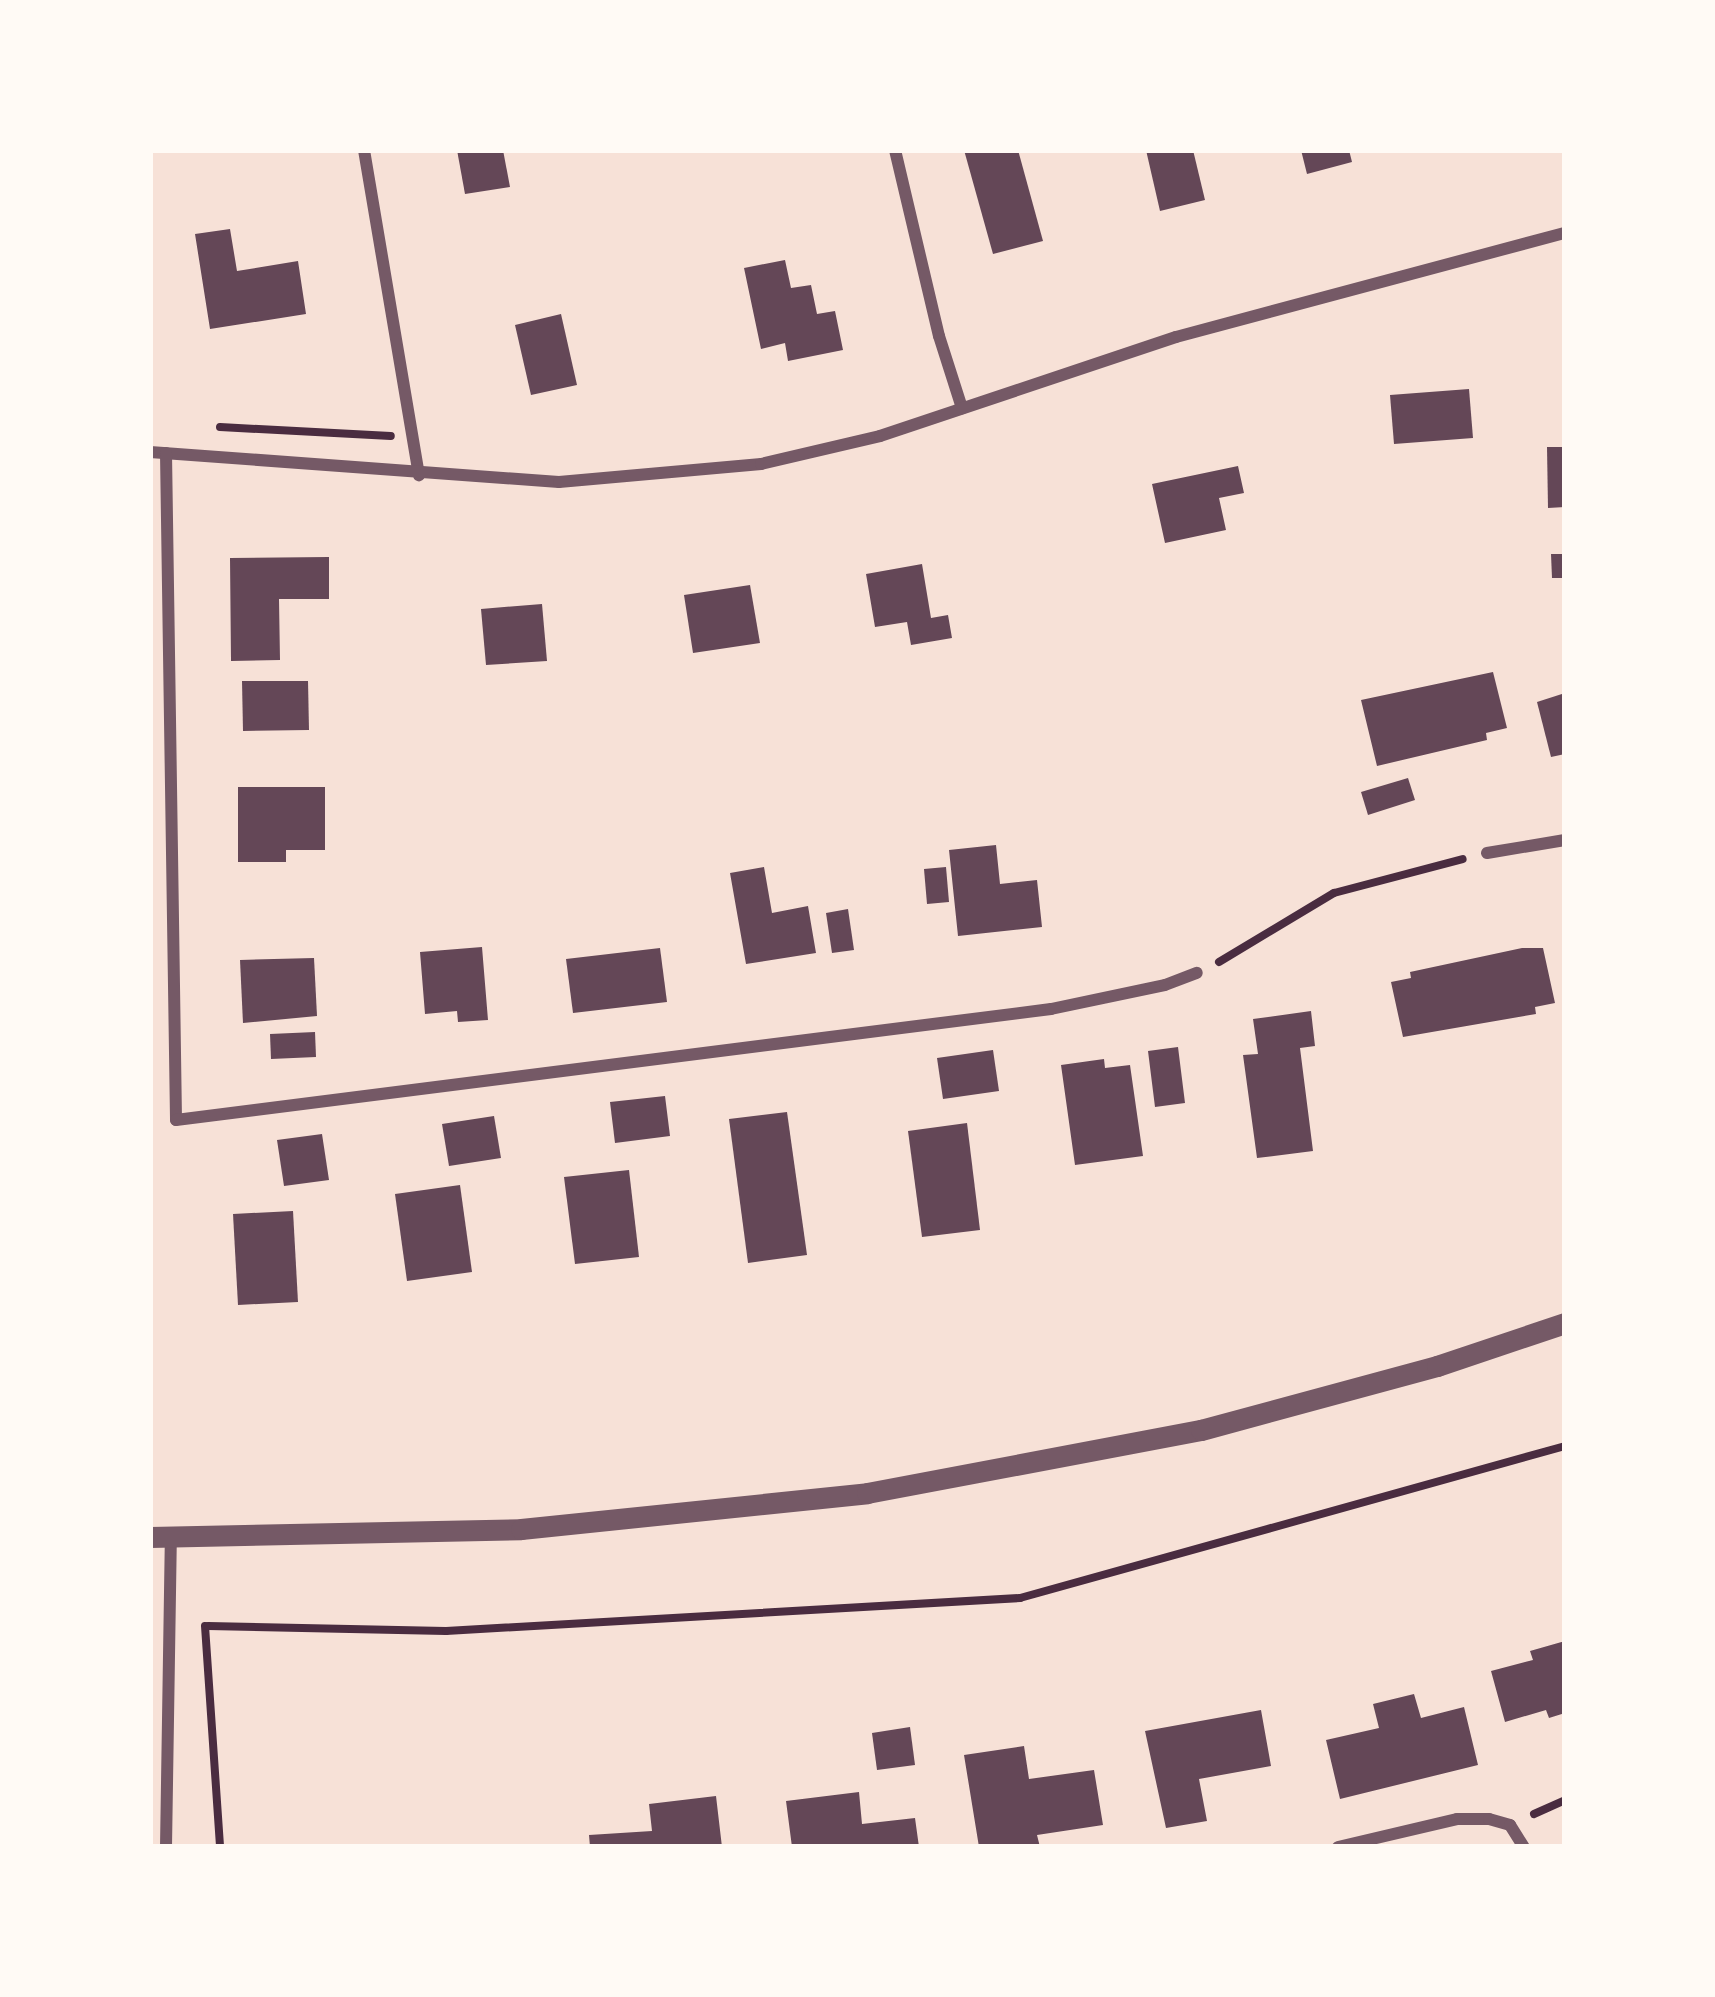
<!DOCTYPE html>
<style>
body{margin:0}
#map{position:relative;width:1715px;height:1997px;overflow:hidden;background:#f7e1d7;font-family:"Crimson Pro",serif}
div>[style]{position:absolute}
.building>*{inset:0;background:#644757}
.path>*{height:8px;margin:-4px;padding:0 4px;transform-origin:4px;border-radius:4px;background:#4a2c40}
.minor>*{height:12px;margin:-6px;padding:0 6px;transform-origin:6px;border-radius:6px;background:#755966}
.tertiary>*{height:21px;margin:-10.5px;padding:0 10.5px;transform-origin:10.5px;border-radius:10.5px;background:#755966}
span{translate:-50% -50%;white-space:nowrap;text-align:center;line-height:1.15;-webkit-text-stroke:12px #fffaf5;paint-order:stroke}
.frame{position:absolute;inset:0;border:153px solid #fffaf5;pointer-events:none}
</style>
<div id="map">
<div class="building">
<div style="clip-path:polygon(457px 150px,503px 150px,510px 187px,465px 194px)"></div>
<div style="clip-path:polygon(964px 150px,1018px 150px,1043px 241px,993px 254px)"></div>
<div style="clip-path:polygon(1146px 150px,1193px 150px,1205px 200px,1160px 211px)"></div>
<div style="clip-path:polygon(1301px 150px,1349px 150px,1352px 162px,1307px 174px)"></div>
<div style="clip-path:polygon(230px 229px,237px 271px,298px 261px,306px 314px,210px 329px,195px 234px)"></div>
<div style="clip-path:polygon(785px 260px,791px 288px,811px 285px,817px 314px,835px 311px,843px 350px,788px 361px,785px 343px,761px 349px,744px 268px)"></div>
<div style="clip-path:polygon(561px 314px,577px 385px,531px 395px,515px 325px)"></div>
<div style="clip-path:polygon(1469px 389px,1473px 438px,1394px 444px,1390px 395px)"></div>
<div style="clip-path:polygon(1547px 447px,1565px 447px,1565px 507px,1548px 508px)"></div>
<div style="clip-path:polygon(1238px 466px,1244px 493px,1219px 498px,1226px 530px,1165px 543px,1152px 484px)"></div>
<div style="clip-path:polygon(1551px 554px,1565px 554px,1565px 578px,1552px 578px)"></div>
<div style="clip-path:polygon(329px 557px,329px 599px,279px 599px,280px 660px,231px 661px,230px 558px)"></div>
<div style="clip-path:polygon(922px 564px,931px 618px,948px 615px,952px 638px,911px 645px,907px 622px,875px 627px,866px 574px)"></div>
<div style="clip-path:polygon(750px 585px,760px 643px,693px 653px,684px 595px)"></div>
<div style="clip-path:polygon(542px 604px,547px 661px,486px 665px,481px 609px)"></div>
<div style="clip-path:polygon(1493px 672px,1507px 728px,1486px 733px,1487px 740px,1377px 766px,1361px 700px)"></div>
<div style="clip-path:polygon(242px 681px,308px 681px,309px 730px,243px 731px)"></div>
<div style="clip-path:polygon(1565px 693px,1565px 754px,1551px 757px,1537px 702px)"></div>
<div style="clip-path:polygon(1408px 778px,1415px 800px,1368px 815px,1361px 792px)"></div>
<div style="clip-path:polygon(238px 787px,325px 787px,325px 850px,286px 850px,286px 862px,238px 862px)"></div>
<div style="clip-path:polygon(996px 845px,1000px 884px,1037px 880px,1042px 927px,958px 936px,949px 850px)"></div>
<div style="clip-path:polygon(764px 867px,772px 913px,808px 906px,816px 953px,746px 964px,730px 873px)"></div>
<div style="clip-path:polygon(946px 867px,949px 902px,927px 904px,924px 869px)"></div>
<div style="clip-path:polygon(848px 909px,854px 950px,832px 953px,826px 913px)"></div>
<div style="clip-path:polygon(482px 947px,488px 1020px,458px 1022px,457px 1011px,425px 1014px,420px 952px)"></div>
<div style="clip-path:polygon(660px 948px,667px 1002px,573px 1013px,566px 959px)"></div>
<div style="clip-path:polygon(1522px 948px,1543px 948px,1555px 1003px,1535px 1007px,1536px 1014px,1403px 1037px,1391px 982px,1411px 978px,1410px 972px)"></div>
<div style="clip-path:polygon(314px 958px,317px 1016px,243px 1023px,240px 960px)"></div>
<div style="clip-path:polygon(1311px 1011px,1315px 1046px,1300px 1048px,1313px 1151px,1257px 1158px,1243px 1055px,1258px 1054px,1253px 1019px)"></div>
<div style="clip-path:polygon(315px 1032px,316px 1057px,271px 1059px,270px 1034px)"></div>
<div style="clip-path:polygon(1178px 1047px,1185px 1103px,1155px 1107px,1148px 1051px)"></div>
<div style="clip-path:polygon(993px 1050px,999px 1091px,943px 1099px,937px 1058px)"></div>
<div style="clip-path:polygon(1104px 1059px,1105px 1068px,1130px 1065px,1143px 1156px,1075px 1165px,1061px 1065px)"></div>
<div style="clip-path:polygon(665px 1096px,670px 1136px,615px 1143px,610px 1102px)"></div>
<div style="clip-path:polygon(787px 1112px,807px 1255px,748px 1263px,729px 1119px)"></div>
<div style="clip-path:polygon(494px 1116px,501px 1158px,449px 1166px,442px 1124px)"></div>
<div style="clip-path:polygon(967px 1123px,980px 1230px,922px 1237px,908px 1131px)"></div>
<div style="clip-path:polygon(322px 1134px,329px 1180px,284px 1186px,277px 1140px)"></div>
<div style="clip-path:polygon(629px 1170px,639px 1257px,575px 1264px,564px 1177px)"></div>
<div style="clip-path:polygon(460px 1185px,472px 1272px,407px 1281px,395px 1194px)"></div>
<div style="clip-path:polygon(293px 1211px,298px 1302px,238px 1305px,233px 1214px)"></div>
<div style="clip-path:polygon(1565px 1641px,1565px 1713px,1549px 1718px,1546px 1710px,1505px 1722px,1491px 1671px,1533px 1660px,1530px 1651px)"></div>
<div style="clip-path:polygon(1414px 1694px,1421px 1718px,1464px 1707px,1478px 1765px,1340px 1799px,1326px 1740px,1379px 1728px,1373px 1704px)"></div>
<div style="clip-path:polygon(1261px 1710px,1271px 1766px,1199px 1779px,1207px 1821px,1166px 1828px,1145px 1731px)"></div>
<div style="clip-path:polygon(910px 1727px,915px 1765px,877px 1770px,872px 1733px)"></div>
<div style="clip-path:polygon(1024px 1746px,1029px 1779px,1094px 1770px,1103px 1825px,1037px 1835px,1040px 1847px,979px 1847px,964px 1755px)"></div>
<div style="clip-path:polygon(859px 1792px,862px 1824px,915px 1818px,919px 1847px,792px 1847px,786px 1801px)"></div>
<div style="clip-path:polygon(716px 1796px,722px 1847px,590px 1847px,589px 1835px,652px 1831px,649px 1804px)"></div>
</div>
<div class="path">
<div style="left:220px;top:427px;width:171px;rotate:3deg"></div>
<div style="left:1219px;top:962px;width:134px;rotate:-31deg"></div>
<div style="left:1334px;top:893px;width:133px;rotate:-14.8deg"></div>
<div style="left:205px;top:1626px;width:222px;rotate:86.1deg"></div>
<div style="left:208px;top:1626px;width:238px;rotate:1.2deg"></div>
<div style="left:446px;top:1631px;width:575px;rotate:-3.29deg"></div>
<div style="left:1020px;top:1598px;width:566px;rotate:-15.58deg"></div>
<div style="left:1534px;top:1814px;width:34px;rotate:-24deg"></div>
</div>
<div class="minor">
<div style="left:364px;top:150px;width:330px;rotate:80.4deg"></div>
<div style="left:895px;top:150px;width:191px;rotate:76.7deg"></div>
<div style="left:939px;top:336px;width:76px;rotate:72.3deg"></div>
<div style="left:150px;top:452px;width:410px;rotate:4.2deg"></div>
<div style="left:559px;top:482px;width:203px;rotate:-5.1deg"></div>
<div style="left:761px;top:464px;width:122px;rotate:-13.2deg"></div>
<div style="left:880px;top:436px;width:312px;rotate:-18.5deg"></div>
<div style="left:1176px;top:337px;width:403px;rotate:-15deg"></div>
<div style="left:166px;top:453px;width:667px;rotate:89.14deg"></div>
<div style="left:176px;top:1120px;width:882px;rotate:-7.23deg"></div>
<div style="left:1051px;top:1009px;width:116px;rotate:-11.9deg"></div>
<div style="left:1165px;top:985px;width:34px;rotate:-21deg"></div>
<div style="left:1487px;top:853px;width:79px;rotate:-9.5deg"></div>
<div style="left:166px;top:1847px;width:308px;rotate:-89.1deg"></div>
<div style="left:1338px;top:1847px;width:122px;rotate:-13.2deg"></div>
<div style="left:1457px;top:1819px;width:32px"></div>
<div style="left:1489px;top:1819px;width:22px;rotate:16deg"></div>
<div style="left:1510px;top:1825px;width:26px;rotate:58deg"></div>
</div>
<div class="tertiary">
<div style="left:150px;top:1537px;width:371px;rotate:-1.2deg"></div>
<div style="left:521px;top:1529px;width:348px;rotate:-5.9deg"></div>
<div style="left:867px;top:1493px;width:340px;rotate:-10.7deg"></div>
<div style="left:1201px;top:1430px;width:245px;rotate:-15.2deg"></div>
<div style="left:1437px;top:1366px;width:135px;rotate:-18.6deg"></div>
</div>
<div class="frame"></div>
</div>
